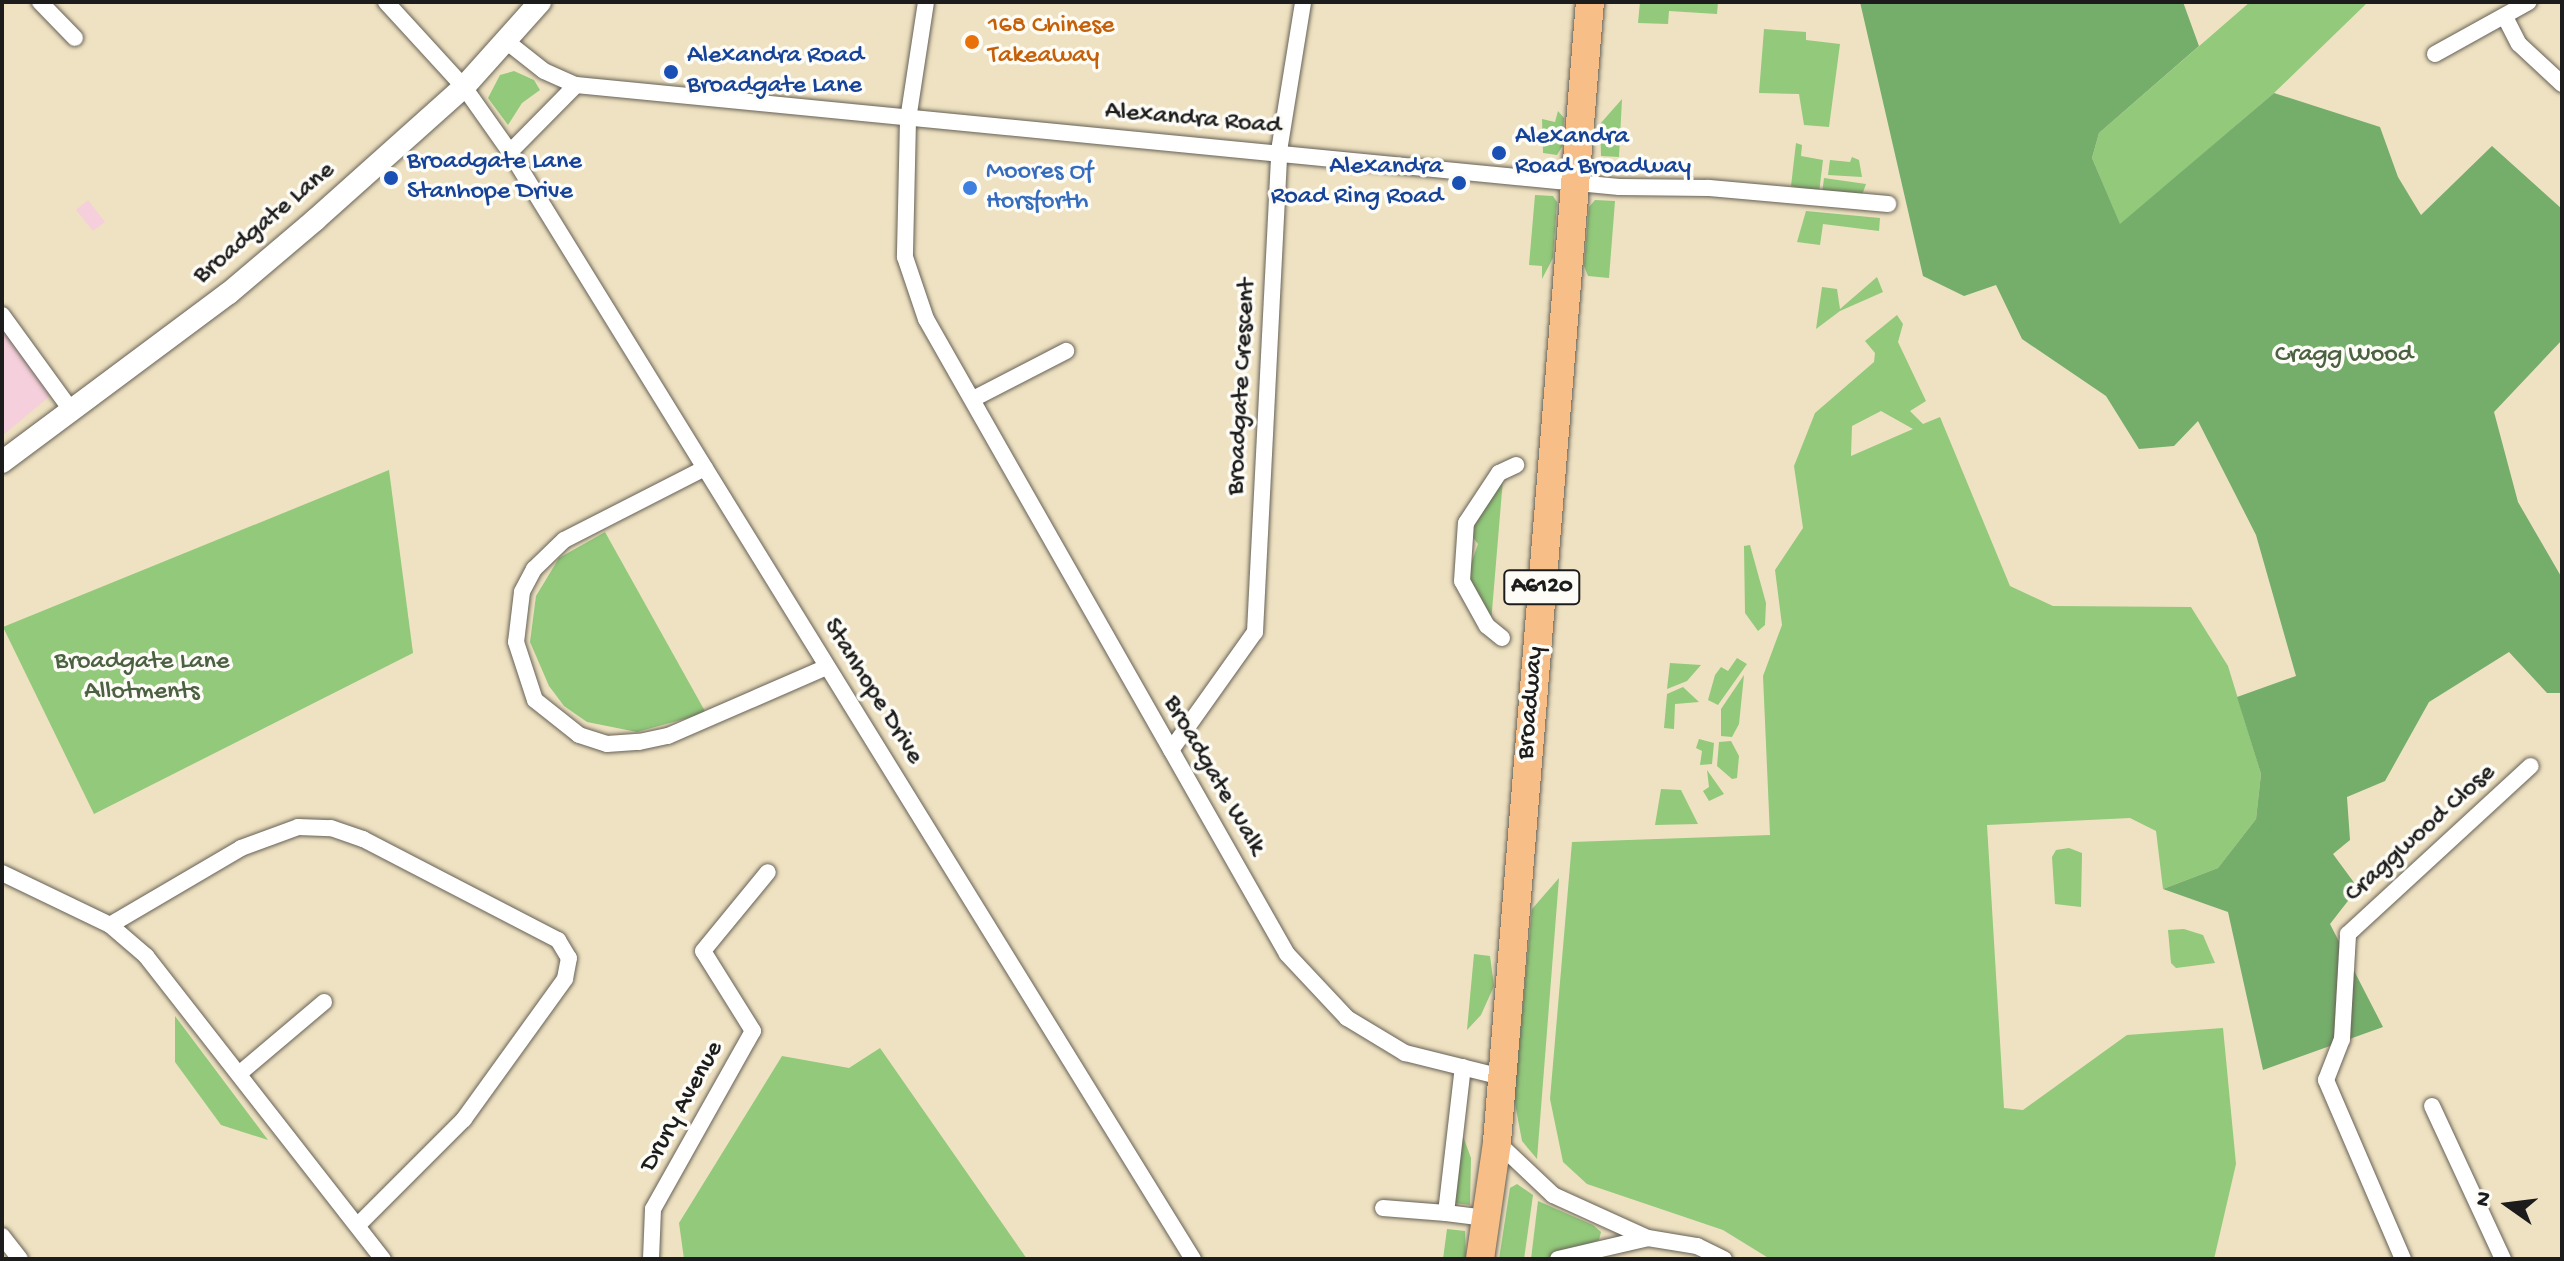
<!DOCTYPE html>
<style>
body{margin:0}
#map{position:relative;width:2564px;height:1261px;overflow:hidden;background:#efe2c2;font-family:"Gochi Hand",sans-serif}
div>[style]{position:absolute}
.built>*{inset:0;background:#f5cfdb}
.green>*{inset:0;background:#92c97b}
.forest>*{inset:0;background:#75ad6b}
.roads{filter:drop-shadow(0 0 2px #666156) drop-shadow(0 0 2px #666156)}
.minor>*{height:16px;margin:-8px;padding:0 8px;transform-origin:8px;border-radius:8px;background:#fff}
.tertiary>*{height:22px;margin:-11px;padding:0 11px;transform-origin:11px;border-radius:11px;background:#fff}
.trunk>*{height:28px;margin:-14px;padding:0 14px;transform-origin:14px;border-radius:14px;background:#f7be87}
.dots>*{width:22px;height:22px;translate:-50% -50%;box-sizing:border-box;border:4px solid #fdfcf7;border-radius:50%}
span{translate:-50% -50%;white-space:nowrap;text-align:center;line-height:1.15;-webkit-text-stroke:7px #fdfcf7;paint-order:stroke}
.shield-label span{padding:2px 6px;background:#fdfcf7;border:2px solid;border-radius:6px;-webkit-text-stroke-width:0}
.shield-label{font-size:24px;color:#1c1c1c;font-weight:700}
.food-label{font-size:26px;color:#c56008}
.left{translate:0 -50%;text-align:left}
.transit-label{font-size:26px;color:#164399}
.right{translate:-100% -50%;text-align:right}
.street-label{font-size:26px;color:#1c1c1c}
.shop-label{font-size:26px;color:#366cbe}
.park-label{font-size:26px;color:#4b6142}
.frame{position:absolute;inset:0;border:4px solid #1c1c1c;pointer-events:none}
.north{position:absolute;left:2468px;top:1165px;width:80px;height:80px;-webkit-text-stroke:6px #fdfcf7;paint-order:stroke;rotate:284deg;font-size:22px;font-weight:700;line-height:32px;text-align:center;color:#1c1c1c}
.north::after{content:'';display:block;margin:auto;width:28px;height:36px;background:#1c1c1c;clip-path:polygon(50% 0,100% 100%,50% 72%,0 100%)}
</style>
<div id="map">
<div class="built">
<div style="clip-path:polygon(88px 200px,105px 222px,93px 231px,76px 210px)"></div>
<div style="clip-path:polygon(2px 327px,50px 396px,2px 436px)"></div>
</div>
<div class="green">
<div style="clip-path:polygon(1640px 2px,1718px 2px,1717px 14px,1669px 11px,1668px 24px,1638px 23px)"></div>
<div style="clip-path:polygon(2250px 2px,2368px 2px,2274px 93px,2120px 225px,2092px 158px,2099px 133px)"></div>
<div style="clip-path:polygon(1764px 29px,1806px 32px,1806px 40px,1840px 44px,1829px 127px,1804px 125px,1799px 94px,1759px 93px)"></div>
<div style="clip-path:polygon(514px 71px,534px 80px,540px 90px,522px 103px,508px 125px,488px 98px,500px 75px)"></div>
<div style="clip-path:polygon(1622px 99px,1619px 157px,1601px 156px,1600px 124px)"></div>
<div style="clip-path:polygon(1558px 111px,1564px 118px,1563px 145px,1557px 155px,1543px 153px,1542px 119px,1555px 122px)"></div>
<div style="clip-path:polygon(1796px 143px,1802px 145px,1801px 156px,1823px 160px,1819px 193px,1791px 186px)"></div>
<div style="clip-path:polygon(1852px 157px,1859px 160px,1862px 177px,1828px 175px,1830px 160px,1850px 162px)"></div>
<div style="clip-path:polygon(1824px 178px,1866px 184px,1861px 198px,1822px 194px)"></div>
<div style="clip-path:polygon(1535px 195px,1553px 196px,1557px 202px,1553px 258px,1542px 279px,1542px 266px,1529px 265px)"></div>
<div style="clip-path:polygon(1595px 200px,1615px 201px,1609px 278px,1588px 276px,1584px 266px,1589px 207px)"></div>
<div style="clip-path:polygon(1806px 211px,1880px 218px,1879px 231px,1823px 224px,1820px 245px,1797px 242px)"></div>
<div style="clip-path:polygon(1877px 277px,1883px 292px,1840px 311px,1816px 329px,1822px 287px,1837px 289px,1840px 309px)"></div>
<div style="clip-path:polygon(evenodd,1897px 315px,1903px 324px,1898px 342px,1926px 401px,1910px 411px,1923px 424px,1940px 417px,2010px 586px,2053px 606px,2191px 607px,2228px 666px,2261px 774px,2256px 819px,2218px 868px,2163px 889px,2156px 831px,2130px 818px,1987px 825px,2004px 1108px,2023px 1110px,2127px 1035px,2223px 1028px,2236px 1164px,2214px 1259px,1770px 1259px,1723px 1230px,1587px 1184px,1563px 1162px,1550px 1099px,1572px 842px,1770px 835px,1763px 676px,1782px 625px,1775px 570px,1803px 528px,1794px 466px,1815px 413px,1874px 362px,1875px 353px,1865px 341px,1897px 315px,1881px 411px,1913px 429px,1851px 456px,1852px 426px,1881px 411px)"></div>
<div style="clip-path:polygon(389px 470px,413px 653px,94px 814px,3px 627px)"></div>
<div style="clip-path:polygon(1503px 479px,1491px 623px,1466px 578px,1478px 544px,1469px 532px)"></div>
<div style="clip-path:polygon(605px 532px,706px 713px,637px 732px,587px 722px,564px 706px,549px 686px,530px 642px,536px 596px,559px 558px)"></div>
<div style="clip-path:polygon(1750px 545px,1766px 603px,1765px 625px,1758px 631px,1745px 613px,1744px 546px)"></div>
<div style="clip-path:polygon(1737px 658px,1747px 664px,1718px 705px,1708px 700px,1715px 675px,1721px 667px,1728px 671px)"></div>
<div style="clip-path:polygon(1670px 663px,1701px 665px,1687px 681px,1667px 689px)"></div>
<div style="clip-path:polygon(1744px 675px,1739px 724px,1732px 737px,1721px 736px,1721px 709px)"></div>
<div style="clip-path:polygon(1683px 687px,1699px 702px,1675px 704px,1674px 729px,1664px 728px,1667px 694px)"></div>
<div style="clip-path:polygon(1699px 739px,1714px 743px,1712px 764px,1700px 765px,1702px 751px,1696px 748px)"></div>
<div style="clip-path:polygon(1731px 741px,1739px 756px,1737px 778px,1732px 779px,1717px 766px,1719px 742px)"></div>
<div style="clip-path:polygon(1707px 770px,1724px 794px,1709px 801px,1703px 791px,1709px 787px)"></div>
<div style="clip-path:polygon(1661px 789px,1681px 790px,1698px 824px,1655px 825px)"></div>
<div style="clip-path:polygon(2069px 848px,2082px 853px,2081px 907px,2055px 904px,2052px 857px,2056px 850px)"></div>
<div style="clip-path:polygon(1559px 878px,1537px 1159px,1522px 1141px,1514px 1098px,1532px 909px)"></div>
<div style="clip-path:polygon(2184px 929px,2203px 935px,2215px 963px,2176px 968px,2171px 963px,2168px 930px)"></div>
<div style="clip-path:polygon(1474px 954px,1490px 956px,1494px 986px,1481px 1015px,1467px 1030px)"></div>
<div style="clip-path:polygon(175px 1016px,268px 1140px,221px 1125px,175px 1062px)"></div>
<div style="clip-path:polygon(880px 1048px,1027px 1259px,684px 1259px,679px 1223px,782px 1056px,849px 1068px)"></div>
<div style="clip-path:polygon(1457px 1120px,1471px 1158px,1470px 1205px,1448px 1202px)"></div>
<div style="clip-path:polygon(1517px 1184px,1533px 1195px,1524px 1259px,1499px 1259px,1510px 1188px)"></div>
<div style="clip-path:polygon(1538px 1201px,1593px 1225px,1601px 1232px,1599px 1240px,1547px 1259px,1531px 1259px)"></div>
<div style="clip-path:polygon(1447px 1229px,1465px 1231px,1466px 1259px,1443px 1259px)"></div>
</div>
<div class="forest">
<div style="clip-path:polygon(1860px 2px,2183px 2px,2199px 46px,2099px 133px,2092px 158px,2120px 224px,2274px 93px,2380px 127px,2398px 177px,2421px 215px,2492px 146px,2562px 209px,2562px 340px,2494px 412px,2518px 502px,2562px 578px,2562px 693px,2547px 693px,2509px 652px,2429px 702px,2385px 781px,2347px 797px,2350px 840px,2333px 854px,2358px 888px,2330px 924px,2383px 1027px,2263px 1070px,2228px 912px,2163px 889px,2218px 868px,2256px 819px,2261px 774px,2237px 697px,2296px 676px,2256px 535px,2198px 421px,2174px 446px,2139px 449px,2106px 396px,2022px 339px,1996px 285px,1964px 296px,1923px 276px)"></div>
</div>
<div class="roads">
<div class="minor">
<div style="left:40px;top:2px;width:50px;rotate:45.8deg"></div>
<div style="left:386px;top:2px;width:115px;rotate:47.5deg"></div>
<div style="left:464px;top:87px;width:80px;rotate:54.7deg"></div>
<div style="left:510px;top:152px;width:1301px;rotate:58.33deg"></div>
<div style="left:926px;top:2px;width:119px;rotate:98.7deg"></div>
<div style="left:908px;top:120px;width:137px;rotate:91.3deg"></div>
<div style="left:905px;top:257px;width:65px;rotate:71.3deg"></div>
<div style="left:926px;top:319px;width:730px;rotate:60.38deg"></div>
<div style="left:1287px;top:954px;width:88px;rotate:46.8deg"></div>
<div style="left:1347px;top:1018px;width:68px;rotate:31.1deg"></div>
<div style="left:1405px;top:1053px;width:100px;rotate:13.9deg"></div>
<div style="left:2505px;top:17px;width:30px;rotate:63deg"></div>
<div style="left:2519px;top:44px;width:59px;rotate:42.9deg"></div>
<div style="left:506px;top:41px;width:48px;rotate:38.3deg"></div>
<div style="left:544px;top:71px;width:35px;rotate:24deg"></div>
<div style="left:576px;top:85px;width:1048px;rotate:5.59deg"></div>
<div style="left:1619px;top:187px;width:90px;rotate:0.6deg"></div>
<div style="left:1709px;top:188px;width:180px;rotate:5.1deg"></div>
<div style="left:2435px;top:54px;width:107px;rotate:-29deg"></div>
<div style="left:510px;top:152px;width:94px;rotate:-45.4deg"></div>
<div style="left:2px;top:315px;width:117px;rotate:54deg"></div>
<div style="left:973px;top:399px;width:105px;rotate:-27.3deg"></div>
<div style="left:705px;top:468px;width:158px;rotate:152.9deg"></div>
<div style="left:564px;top:540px;width:42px;rotate:136deg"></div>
<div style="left:534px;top:569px;width:26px;rotate:118deg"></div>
<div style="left:522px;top:592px;width:50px;rotate:96.8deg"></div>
<div style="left:516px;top:642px;width:61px;rotate:71.9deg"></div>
<div style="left:535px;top:700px;width:56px;rotate:38.5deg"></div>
<div style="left:579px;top:735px;width:29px;rotate:18deg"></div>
<div style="left:607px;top:744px;width:32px;rotate:-4deg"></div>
<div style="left:639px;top:742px;width:30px;rotate:-12deg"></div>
<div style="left:668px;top:736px;width:173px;rotate:-23.5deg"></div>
<div style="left:1502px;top:638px;width:19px;rotate:-141deg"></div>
<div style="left:1487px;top:626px;width:51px;rotate:-119.1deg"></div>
<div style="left:1462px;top:581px;width:58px;rotate:-86.1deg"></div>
<div style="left:1466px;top:523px;width:60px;rotate:-56.6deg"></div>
<div style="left:1499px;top:473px;width:19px;rotate:-25deg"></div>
<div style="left:1171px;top:750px;width:145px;rotate:-54.6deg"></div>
<div style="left:1255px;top:632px;width:482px;rotate:-87.1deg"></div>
<div style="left:1279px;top:151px;width:151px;rotate:-80.8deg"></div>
<div style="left:2px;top:873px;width:120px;rotate:25.7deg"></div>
<div style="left:110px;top:925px;width:48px;rotate:40.7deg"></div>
<div style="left:146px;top:956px;width:385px;rotate:52deg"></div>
<div style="left:110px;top:925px;width:152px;rotate:-30.4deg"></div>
<div style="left:241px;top:848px;width:61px;rotate:-20.2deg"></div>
<div style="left:298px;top:827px;width:33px;rotate:2deg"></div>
<div style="left:331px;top:828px;width:34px;rotate:19deg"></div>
<div style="left:363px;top:839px;width:220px;rotate:27.4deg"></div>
<div style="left:558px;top:940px;width:21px;rotate:59deg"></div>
<div style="left:569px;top:958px;width:21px;rotate:101deg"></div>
<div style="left:565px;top:979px;width:173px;rotate:125.8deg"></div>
<div style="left:464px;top:1119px;width:148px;rotate:135deg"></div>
<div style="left:240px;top:1073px;width:110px;rotate:-40.2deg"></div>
<div style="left:2432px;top:1106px;width:169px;rotate:65.1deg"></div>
<div style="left:1497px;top:1142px;width:77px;rotate:43.4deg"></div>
<div style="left:1553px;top:1195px;width:104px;rotate:24.4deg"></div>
<div style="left:1383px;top:1208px;width:63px;rotate:4.5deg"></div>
<div style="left:1446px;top:1213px;width:147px;rotate:-83.4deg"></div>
<div style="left:1446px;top:1213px;width:40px;rotate:7.1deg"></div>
<div style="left:2px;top:1236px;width:29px;rotate:52deg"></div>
<div style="left:651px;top:1259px;width:50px;rotate:-87.7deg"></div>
<div style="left:653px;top:1209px;width:204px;rotate:-60.7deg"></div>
<div style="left:753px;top:1031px;width:94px;rotate:-122deg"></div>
<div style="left:703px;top:951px;width:102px;rotate:-50.6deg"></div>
<div style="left:1558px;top:1259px;width:92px;rotate:-13.1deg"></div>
<div style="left:1648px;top:1238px;width:50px;rotate:9.3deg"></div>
<div style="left:1697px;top:1246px;width:30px;rotate:26deg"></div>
<div style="left:2403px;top:1259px;width:195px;rotate:-113.3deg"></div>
<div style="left:2326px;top:1080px;width:44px;rotate:-68.7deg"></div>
<div style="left:2342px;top:1039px;width:105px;rotate:-86.7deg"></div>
<div style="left:2348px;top:934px;width:248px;rotate:-42.6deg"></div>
</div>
<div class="tertiary">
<div style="left:2px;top:462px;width:283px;rotate:-36.7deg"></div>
<div style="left:229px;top:293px;width:113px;rotate:-40.3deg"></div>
<div style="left:315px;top:220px;width:200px;rotate:-41.8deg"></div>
<div style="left:464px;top:87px;width:114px;rotate:-48.2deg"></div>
</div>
<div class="trunk">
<div style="left:1480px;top:1259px;width:118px;rotate:-81.7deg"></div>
<div style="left:1497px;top:1142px;width:1144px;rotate:-85.34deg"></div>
</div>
</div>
<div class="dots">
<div style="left:972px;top:42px;background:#e8710a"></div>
<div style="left:671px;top:72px;background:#1a4fb4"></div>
<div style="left:1499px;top:153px;background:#1a4fb4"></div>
<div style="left:391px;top:178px;background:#1a4fb4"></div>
<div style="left:1459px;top:183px;background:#1a4fb4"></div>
<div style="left:970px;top:188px;background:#3f7fe0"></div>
</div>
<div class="shield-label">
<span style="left:1542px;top:587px">A6120</span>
</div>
<div class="food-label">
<span class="left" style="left:988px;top:42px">168 Chinese<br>Takeaway</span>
</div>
<div class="transit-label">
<span class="left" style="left:687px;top:72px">Alexandra Road<br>Broadgate Lane</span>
<span class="left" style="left:1515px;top:153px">Alexandra<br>Road Broadway</span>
<span class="left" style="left:407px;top:178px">Broadgate Lane<br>Stanhope Drive</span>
<span class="right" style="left:1443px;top:183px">Alexandra<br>Road Ring Road</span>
</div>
<div class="street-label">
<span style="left:1193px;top:120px;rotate:5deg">Alexandra Road</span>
<span style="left:265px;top:224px;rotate:-40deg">Broadgate Lane</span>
<span style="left:1243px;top:387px;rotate:-87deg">Broadgate Crescent</span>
<span style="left:872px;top:692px;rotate:58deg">Stanhope Drive</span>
<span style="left:1532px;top:703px;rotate:-85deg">Broadway</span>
<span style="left:1213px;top:776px;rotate:60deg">Broadgate Walk</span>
<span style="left:2421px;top:834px;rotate:-42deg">Craggwood Close</span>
<span style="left:683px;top:1107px;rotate:-61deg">Drury Avenue</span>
</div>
<div class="shop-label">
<span class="left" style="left:986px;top:188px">Moores Of<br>Horsforth</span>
</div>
<div class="park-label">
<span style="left:2344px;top:356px">Cragg Wood</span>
<span style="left:142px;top:678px">Broadgate Lane<br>Allotments</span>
</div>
<div class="frame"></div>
<div class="north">N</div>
</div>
